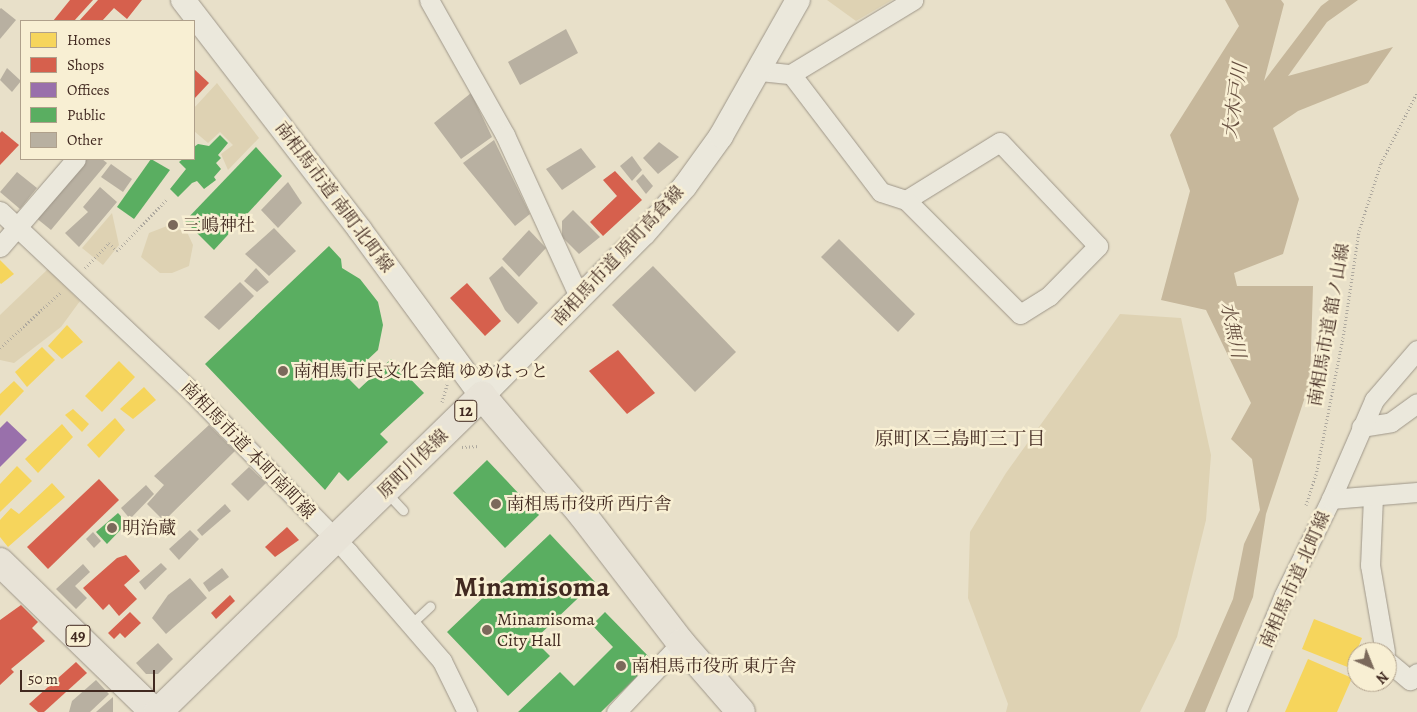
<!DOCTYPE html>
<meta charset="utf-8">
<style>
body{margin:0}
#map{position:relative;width:1417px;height:712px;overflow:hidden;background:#e8e0c9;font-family:Alegreya,"Noto Serif JP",serif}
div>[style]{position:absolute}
.green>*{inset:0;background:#ded2b3}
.water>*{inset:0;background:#c6b79b}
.homes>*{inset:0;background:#f6d55c}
.shops>*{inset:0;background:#d6604d}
.offices>*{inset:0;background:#9970ab}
.public>*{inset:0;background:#5aae61}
.building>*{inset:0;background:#b8b0a1}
.path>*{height:3px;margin-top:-1.5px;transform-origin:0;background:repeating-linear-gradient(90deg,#ada89e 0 1px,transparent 0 3.5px)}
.roads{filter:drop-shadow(0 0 1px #9e9689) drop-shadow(0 0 1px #9e9689)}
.service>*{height:9px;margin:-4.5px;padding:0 4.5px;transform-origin:4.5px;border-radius:4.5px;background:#ebe8dc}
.minor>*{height:19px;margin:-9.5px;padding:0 9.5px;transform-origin:9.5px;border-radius:9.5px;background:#ebe8dc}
.tertiary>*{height:24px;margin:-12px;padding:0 12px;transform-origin:12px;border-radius:12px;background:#ebe8dc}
.primary>*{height:28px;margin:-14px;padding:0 14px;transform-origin:14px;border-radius:14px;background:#e8e3d7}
.dots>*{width:14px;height:14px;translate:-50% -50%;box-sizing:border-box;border:2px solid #f8efd3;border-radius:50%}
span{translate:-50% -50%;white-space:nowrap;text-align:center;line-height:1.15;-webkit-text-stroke:5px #f8efd3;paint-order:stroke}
.shield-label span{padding:1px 4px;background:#f8efd3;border:1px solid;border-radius:4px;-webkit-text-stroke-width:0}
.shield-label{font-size:16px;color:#412920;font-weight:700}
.street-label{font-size:18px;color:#412920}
.poi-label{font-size:18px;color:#412920}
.left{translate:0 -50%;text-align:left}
.water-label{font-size:19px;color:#654e3f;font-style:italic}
.neighbourhood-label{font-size:19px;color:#412920}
.town-label{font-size:28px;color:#412920;font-weight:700}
.legend{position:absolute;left:20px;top:20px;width:175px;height:140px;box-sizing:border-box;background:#f8efd3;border:1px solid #afa08b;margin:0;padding:6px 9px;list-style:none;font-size:15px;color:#412920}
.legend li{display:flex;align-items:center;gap:10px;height:25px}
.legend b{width:25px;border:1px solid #afa08b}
.north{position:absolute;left:1347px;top:642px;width:50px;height:50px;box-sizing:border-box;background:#f8efd3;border:1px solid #afa08b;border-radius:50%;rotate:136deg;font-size:14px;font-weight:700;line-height:20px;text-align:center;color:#412920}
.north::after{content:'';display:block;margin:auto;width:18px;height:22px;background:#7b695b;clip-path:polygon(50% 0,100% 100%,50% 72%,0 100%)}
.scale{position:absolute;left:20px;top:670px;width:135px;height:22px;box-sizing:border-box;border:2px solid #412920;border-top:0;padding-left:6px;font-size:15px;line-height:18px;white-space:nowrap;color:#412920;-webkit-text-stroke:4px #f8efd3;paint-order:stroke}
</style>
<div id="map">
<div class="green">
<div style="clip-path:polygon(827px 0,892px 0,856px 21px)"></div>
<div style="clip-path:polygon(217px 83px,259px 138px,228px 170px,221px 154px,233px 145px,220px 132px,208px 143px,194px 131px,194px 108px)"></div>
<div style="clip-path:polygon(112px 213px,119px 245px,103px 265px,82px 248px)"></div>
<div style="clip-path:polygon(167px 226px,187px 232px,193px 245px,189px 266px,172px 273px,160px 273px,141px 257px,149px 233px)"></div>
<div style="clip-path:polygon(48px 269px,80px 301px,61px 327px,14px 363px,0 360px,0 315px)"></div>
<div style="clip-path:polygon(1120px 314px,1181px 318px,1211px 455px,1206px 520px,1177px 637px,1140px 712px,1006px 712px,1008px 704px,968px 598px,970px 532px,1006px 473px)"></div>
</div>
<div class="water">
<div style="clip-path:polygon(1225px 0,1281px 0,1284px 4px,1264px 81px,1321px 6px,1329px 0,1358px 0,1327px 22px,1288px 76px,1393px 47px,1368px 83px,1298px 111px,1273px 128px,1299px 199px,1283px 254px,1234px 273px,1237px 286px,1313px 286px,1310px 382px,1266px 514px,1253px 597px,1205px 712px,1184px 712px,1233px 599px,1244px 544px,1260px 510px,1252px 459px,1231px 439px,1251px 403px,1206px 310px,1161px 300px,1190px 191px,1170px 135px,1239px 26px)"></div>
</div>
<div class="homes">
<div style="clip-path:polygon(0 260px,14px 274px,1px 284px,0 283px)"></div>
<div style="clip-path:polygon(67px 325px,83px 342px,62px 359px,48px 346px)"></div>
<div style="clip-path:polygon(42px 347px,55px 360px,27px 387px,15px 372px)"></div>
<div style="clip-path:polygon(119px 361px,135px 377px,102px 412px,85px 396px)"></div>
<div style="clip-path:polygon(14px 381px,24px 391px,0 416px,0 394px)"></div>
<div style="clip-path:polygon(144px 387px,156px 400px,133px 419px,120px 409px)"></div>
<div style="clip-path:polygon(73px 409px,89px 424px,82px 432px,65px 415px)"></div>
<div style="clip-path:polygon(115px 418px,125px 430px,99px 458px,87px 445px)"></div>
<div style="clip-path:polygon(62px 424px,73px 437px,38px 473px,25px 459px)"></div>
<div style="clip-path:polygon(17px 466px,32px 481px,0 512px,0 484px)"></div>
<div style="clip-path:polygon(52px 483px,65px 497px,8px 547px,0 537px,0 520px,11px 508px,19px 514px)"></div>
<div style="clip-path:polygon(1314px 619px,1362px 638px,1350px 668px,1302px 649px)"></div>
<div style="clip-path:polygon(1308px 659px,1352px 678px,1337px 712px,1285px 712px)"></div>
</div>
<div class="shops">
<div style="clip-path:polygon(70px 0,93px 0,74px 21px,53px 21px)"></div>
<div style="clip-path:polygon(98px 0,142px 0,127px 19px,114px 8px,102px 21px,79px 21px)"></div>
<div style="clip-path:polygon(194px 69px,209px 83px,194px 99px)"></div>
<div style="clip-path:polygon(2px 131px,19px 145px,0 165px,0 133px)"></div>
<div style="clip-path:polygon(615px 171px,642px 200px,603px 236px,590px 222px,617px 196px,603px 180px)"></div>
<div style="clip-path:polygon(467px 283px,501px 321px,485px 336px,450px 298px)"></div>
<div style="clip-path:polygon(618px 350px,655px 393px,627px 414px,589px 371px)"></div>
<div style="clip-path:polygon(99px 479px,119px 500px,48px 569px,27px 547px)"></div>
<div style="clip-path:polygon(287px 527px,299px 540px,275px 557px,265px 547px)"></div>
<div style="clip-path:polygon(126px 555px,140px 571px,124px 585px,137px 599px,119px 616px,109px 604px,103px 610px,83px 588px,117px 558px)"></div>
<div style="clip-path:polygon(230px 595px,235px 601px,216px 619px,211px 613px)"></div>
<div style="clip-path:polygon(21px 605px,38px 622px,32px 628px,45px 641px,11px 669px,14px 672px,0 685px,0 620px)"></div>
<div style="clip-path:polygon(130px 612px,141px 623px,125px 638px,120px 633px,114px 639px,108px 633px)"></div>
<div style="clip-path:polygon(76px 662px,87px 673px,44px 712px,38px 712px,29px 704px)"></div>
</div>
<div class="offices">
<div style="clip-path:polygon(7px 421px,27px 440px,0 467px,0 428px)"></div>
</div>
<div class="public">
<div style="clip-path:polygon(220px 135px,228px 143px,218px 155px,221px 158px,216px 163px,221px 169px,214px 177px,216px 180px,204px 189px,197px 181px,192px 183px,178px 197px,170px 189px,186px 169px,179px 162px,183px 159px,194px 159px,194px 147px,198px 144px,209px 146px)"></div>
<div style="clip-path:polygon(256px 147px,282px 176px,214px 250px,185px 221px)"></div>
<div style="clip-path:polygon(151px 159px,170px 170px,134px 219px,117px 207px)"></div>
<div style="clip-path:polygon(329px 246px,341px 259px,342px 268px,360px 279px,378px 302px,383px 325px,378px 350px,348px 378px,359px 389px,391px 359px,424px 393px,380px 434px,388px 442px,348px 481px,339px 472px,325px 490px,205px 364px)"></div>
<div style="clip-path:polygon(487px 460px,539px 515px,505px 548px,453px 493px)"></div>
<div style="clip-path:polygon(118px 513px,127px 523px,107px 544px,96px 532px)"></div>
<div style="clip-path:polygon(550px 534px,595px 582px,534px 640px,550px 656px,508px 696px,447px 632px)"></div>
<div style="clip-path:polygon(605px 612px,653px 661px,601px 712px,518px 712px,560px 672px,574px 686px,613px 647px,592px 625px)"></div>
</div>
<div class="building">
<div style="clip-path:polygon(1px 8px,16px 20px,0 39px,0 9px)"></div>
<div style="clip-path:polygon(566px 29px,578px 53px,520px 85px,508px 62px)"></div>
<div style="clip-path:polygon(7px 68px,21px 81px,12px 92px,0 80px)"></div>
<div style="clip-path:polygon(471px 93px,492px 137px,461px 159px,434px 123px)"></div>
<div style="clip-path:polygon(494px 140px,530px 214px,515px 226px,463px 163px)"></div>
<div style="clip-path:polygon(659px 142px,679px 157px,658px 174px,643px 158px)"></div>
<div style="clip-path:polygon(581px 148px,596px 167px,562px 190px,546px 169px)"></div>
<div style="clip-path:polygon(632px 156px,642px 170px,632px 181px,620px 166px)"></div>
<div style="clip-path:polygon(87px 159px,102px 159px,107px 163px,51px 230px,35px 217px)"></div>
<div style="clip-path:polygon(111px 164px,132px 179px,123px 192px,101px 177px)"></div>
<div style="clip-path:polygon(17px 172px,37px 188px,20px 209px,0 192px)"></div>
<div style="clip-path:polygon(643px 174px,653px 186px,646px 194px,636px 181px)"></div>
<div style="clip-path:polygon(288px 182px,302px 203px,278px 228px,261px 210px)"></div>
<div style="clip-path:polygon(100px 187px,117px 202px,79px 247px,65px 233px,88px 212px,83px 207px)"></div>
<div style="clip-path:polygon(573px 210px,600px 237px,579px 254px,562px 237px,562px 221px)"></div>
<div style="clip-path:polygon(274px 228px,296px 251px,269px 276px,245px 254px)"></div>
<div style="clip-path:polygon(529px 230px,546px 248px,519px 277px,502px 259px)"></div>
<div style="clip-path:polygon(839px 239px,915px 314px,898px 332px,821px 257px)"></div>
<div style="clip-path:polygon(502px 266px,538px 303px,518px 324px,505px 310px,489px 278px)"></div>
<div style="clip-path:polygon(653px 266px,736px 352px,695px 392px,612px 305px)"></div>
<div style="clip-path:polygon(256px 268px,269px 282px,257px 292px,244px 281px)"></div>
<div style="clip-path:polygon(240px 282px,254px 296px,219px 330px,204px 317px)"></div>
<div style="clip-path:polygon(209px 425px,235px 451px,164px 521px,147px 504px,164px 485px,154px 476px)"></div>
<div style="clip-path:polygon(249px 467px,266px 483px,248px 501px,231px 484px)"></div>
<div style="clip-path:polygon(146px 485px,154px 494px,130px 519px,121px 508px)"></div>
<div style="clip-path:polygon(225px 504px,231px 511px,202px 536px,197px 530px)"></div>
<div style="clip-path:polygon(190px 530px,199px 539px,179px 560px,169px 549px)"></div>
<div style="clip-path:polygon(93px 532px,101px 541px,94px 548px,86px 539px)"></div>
<div style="clip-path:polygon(161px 563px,167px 569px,145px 590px,139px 582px)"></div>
<div style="clip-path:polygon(83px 564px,90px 572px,75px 586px,87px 598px,76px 609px,56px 589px)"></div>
<div style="clip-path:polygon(222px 568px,229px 577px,209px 592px,203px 583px)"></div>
<div style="clip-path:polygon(190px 578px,207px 598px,166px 634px,152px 618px,168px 595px)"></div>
<div style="clip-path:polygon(158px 643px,173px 659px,158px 674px,146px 674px,136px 663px)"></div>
<div style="clip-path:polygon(96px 680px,109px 694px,90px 712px,69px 712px,72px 701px)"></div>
<div style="clip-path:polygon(113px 697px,113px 712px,96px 712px)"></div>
</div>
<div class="path">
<div style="left:85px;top:268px;width:35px;rotate:-46deg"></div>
<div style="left:109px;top:243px;width:11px;rotate:45deg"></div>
<div style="left:117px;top:251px;width:72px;rotate:-46.1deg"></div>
<div style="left:0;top:348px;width:83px;rotate:-42.6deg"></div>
<div style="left:442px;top:402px;width:19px;rotate:-74deg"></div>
<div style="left:462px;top:447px;width:17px;rotate:-3deg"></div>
<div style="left:1306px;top:505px;width:32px;rotate:-72deg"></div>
<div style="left:1316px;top:475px;width:140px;rotate:-78.9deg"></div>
<div style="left:1343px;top:338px;width:108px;rotate:-81.5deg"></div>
<div style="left:1359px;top:231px;width:71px;rotate:-72.1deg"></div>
<div style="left:1381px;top:163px;width:79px;rotate:-62.8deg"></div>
</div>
<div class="roads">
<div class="service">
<div style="left:386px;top:492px;width:25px;rotate:47deg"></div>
<div style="left:411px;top:624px;width:26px;rotate:-43deg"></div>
</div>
<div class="minor">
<div style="left:429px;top:0;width:155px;rotate:60.6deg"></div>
<div style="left:505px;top:135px;width:180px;rotate:65.4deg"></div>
<div style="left:760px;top:71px;width:31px;rotate:6deg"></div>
<div style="left:791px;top:74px;width:143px;rotate:-31.2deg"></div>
<div style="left:791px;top:74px;width:148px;rotate:52.7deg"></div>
<div style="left:881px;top:192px;width:26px;rotate:18deg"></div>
<div style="left:906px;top:200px;width:110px;rotate:-31.7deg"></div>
<div style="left:1000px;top:142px;width:143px;rotate:46.7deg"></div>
<div style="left:1098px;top:246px;width:70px;rotate:134.4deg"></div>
<div style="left:1049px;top:296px;width:34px;rotate:148deg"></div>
<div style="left:1020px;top:314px;width:161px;rotate:-135deg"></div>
<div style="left:0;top:211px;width:260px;rotate:43.3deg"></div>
<div style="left:189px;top:389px;width:228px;rotate:45.7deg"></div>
<div style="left:348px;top:552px;width:144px;rotate:49.2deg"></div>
<div style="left:442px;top:661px;width:57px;rotate:63.9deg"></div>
<div style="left:0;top:247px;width:116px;rotate:-49.2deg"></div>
<div style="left:1361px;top:427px;width:30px;rotate:-9deg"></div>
<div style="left:1391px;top:422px;width:32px;rotate:-36deg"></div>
<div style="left:1373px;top:497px;width:68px;rotate:92.5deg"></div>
<div style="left:1370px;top:565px;width:88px;rotate:80.2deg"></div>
<div style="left:1331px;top:499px;width:108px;rotate:-66.5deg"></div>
<div style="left:1374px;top:400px;width:66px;rotate:-49.3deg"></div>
<div style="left:1387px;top:661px;width:30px;rotate:40deg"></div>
<div style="left:1410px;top:680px;width:10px;rotate:-45deg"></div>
<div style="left:616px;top:712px;width:95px;rotate:-46.7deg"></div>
<div style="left:1236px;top:712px;width:126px;rotate:-67.7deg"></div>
<div style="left:1284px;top:595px;width:107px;rotate:-63.9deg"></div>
<div style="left:1331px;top:499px;width:86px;rotate:-4.7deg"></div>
</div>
<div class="tertiary">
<div style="left:183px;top:0;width:290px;rotate:52.4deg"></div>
<div style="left:360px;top:230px;width:206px;rotate:53.7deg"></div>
<div style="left:482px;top:396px;width:230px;rotate:-45.2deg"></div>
<div style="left:644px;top:233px;width:62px;rotate:-48.9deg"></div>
<div style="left:685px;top:186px;width:62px;rotate:-54.2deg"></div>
<div style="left:721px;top:136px;width:156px;rotate:-60.5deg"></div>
</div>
<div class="primary">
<div style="left:0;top:562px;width:215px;rotate:44.2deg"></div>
<div style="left:158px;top:712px;width:453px;rotate:-44.3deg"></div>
<div style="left:482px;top:396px;width:155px;rotate:49.7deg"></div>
<div style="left:582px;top:514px;width:163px;rotate:52.5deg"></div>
<div style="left:681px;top:643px;width:91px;rotate:49deg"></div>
</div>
</div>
<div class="dots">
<div style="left:173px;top:225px;background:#7b695b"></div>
<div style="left:283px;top:371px;background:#7b695b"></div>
<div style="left:496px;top:504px;background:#7b695b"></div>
<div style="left:112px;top:528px;background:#7b695b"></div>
<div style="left:487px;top:630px;background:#7b695b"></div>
<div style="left:621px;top:666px;background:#7b695b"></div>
</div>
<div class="shield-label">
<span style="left:466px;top:411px">12</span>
<span style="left:78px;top:636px">49</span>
</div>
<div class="street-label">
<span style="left:334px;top:197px;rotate:53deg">南相馬市道 南町北町線</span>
<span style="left:618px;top:256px;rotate:-47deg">南相馬市道 原町高倉線</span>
<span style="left:1329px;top:325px;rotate:-80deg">南相馬市道 舘ノ山線</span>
<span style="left:248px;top:450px;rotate:46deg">南相馬市道 本町南町線</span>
<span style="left:413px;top:464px;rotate:-44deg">原町川俣線</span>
<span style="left:1295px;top:580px;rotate:-66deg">南相馬市道 北町線</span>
</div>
<div class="poi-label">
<span class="left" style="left:183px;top:225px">三嶋神社</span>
<span class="left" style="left:293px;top:371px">南相馬市民文化会館 ゆめはっと</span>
<span class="left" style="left:506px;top:504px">南相馬市役所 西庁舎</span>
<span class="left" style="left:122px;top:528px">明治蔵</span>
<span class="left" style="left:497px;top:630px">Minamisoma<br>City Hall</span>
<span class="left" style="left:631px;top:666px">南相馬市役所 東庁舎</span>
</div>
<div class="water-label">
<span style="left:1236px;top:101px;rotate:-82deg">大木戸川</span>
<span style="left:1232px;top:330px;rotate:78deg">水無川</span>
</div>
<div class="neighbourhood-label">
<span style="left:960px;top:440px">原町区三島町三丁目</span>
</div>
<div class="town-label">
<span style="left:532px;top:587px">Minamisoma</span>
</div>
<ul class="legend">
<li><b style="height:14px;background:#f6d55c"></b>Homes</li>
<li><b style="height:14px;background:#d6604d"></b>Shops</li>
<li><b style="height:14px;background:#9970ab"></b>Offices</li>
<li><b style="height:14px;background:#5aae61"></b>Public</li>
<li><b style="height:14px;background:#b8b0a1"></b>Other</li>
</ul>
<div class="north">N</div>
<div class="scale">50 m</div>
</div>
